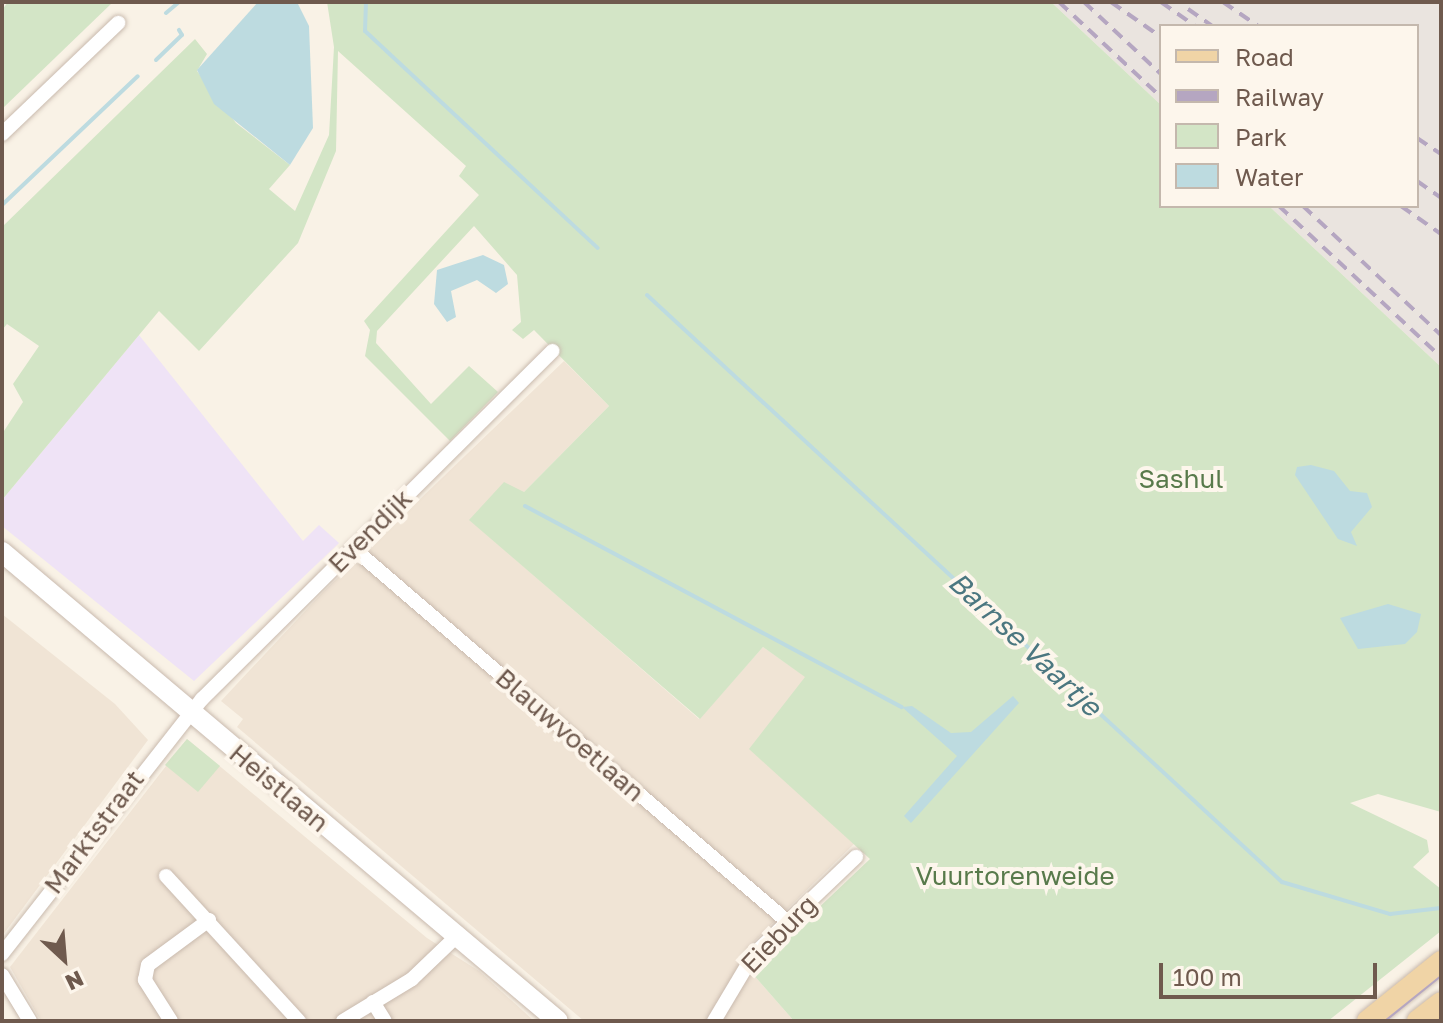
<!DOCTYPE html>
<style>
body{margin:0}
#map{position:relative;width:1443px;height:1023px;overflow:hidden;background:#f9f2e6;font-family:"Golos Text",sans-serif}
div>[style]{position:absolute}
.residential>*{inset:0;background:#f0e4d5}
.industrial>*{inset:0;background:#eae4df}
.education>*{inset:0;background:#efe3f6}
.green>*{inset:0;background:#d3e5c6}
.water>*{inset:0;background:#bddbe0}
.stream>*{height:4px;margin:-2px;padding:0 2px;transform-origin:2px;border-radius:2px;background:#bddbe0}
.roads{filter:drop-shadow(0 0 2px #c9baae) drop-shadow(0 0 2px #c9baae)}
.street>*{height:14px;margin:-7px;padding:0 7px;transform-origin:7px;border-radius:7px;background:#fff}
.secondary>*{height:20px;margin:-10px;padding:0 10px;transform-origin:10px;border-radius:10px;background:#fff}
.primary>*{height:22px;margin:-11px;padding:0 11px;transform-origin:11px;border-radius:11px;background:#f0d4a6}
.tram>*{height:2px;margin:-1px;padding:0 1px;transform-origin:1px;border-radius:1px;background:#b5a6c1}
.rail>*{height:4px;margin-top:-2px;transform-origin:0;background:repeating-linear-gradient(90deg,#b5a6c1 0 12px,transparent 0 20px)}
span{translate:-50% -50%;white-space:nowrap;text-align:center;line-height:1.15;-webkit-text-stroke:8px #fdf6ec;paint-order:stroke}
.park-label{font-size:26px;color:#587a4b}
.street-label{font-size:26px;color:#6f5a4e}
.water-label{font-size:28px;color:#4b7780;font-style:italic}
.frame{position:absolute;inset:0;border:4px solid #6f5a4e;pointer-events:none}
.legend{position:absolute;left:1159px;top:24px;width:260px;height:184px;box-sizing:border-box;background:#fdf6ec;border:2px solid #c4b8ad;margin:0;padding:10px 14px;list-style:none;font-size:24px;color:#6f5a4e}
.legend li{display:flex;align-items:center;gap:16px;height:40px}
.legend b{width:40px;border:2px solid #c4b8ad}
.north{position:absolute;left:24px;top:919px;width:80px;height:80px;-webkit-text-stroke:6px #fdf6ec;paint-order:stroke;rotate:154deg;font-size:22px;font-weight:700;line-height:32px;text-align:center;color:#6f5a4e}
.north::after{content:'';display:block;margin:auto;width:28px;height:36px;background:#6f5a4e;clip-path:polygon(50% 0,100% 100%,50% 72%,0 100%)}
.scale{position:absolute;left:1159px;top:963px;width:218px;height:36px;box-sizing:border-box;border:4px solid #6f5a4e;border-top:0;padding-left:10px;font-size:24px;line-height:28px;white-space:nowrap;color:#6f5a4e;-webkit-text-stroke:6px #fdf6ec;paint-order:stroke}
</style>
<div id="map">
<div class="residential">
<div style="clip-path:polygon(564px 361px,609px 406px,524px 492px,470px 520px,699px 719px,763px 647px,806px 677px,821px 808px,855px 843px,738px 957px,794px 1021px,584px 1021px,237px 727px,243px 719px,221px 701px,323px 592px)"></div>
<div style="clip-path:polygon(2px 614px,115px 704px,148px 740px,2px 936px)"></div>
<div style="clip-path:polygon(187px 739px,427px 938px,479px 971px,534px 1021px,41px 1021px,10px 967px)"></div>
</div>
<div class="industrial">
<div style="clip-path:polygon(1051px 2px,1441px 2px,1441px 367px,1269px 206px,1417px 206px,1417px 26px,1161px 26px,1161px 105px)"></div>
</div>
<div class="education">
<div style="clip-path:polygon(139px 335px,303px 541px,319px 525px,339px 543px,194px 681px,2px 526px,2px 500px)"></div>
</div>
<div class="green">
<div style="clip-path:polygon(8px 2px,113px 2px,2px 109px,2px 10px)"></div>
<div style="clip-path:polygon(327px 2px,1051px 2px,1161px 105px,1161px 206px,1269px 206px,1441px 367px,1441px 812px,1378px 794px,1350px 803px,1427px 840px,1429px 852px,1413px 867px,1441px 889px,1441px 931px,1328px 1021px,794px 1021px,751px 972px,870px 859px,749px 749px,805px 677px,763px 647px,700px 719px,469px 520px,504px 482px,524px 492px,609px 406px,534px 330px,523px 339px,512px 330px,521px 322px,517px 275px,474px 226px,377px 331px,376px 343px,431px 404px,469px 366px,498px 392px,450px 441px,365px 356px,370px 330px,364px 321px,479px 195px,459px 176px,466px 166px,338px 51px,336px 151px,298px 243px,199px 351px,159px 311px,2px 500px,2px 434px,23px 402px,13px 384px,39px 346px,7px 324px,2px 330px,2px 227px,195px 39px,207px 54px,197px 71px,236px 123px,290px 165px,269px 189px,295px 211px,329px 135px,334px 47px)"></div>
<div style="clip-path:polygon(187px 739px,220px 766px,198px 792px,165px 765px)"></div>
</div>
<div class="water">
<div style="clip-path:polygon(258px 2px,297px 2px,309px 26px,313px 128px,290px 165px,214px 104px,197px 70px)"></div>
<div style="clip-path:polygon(483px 255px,504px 265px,508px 284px,496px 293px,477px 280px,451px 291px,456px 317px,447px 322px,434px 304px,437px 270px)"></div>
<div style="clip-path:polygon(1311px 465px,1334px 471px,1350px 491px,1367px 493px,1372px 507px,1351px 532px,1357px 546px,1338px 539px,1295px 475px,1297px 467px)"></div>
<div style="clip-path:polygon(1388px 604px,1421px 614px,1417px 632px,1405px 644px,1358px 649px,1340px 618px)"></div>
<div style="clip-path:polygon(1013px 696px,1019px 703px,911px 823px,904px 816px,957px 756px,902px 707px,912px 706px,951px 733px,971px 732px)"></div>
</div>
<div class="stream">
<div style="left:366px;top:2px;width:29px;rotate:92deg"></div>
<div style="left:365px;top:31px;width:318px;rotate:43deg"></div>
<div style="left:166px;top:13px;width:17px;rotate:-40deg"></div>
<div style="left:156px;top:60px;width:36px;rotate:-44deg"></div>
<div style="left:182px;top:35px;width:6px;rotate:-121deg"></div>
<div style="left:2px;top:205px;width:187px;rotate:-43.5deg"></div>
<div style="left:647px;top:295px;width:865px;rotate:42.75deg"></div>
<div style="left:1282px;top:882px;width:113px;rotate:16.5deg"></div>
<div style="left:1390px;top:914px;width:51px;rotate:-6.7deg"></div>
<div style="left:525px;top:506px;width:427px;rotate:28.1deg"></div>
</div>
<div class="roads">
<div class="street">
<div style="left:2px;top:134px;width:161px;rotate:-43.7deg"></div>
<div style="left:353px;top:548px;width:574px;rotate:40.69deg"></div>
<div style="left:166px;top:876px;width:197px;rotate:47.5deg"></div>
<div style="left:2px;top:954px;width:324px;rotate:-51.9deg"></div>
<div style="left:202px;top:699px;width:494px;rotate:-44.8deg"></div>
<div style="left:2px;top:975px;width:54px;rotate:58.7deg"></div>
<div style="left:373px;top:1002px;width:22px;rotate:58deg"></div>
<div style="left:171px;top:1021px;width:49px;rotate:-122.4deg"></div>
<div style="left:145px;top:980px;width:15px;rotate:-79deg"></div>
<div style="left:148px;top:965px;width:76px;rotate:-36.4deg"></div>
<div style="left:343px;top:1021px;width:81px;rotate:-31.3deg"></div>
<div style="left:412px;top:979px;width:65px;rotate:-43.8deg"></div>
<div style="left:714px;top:1021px;width:78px;rotate:-59.2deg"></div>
<div style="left:754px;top:954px;width:141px;rotate:-43.6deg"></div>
</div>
<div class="secondary">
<div style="left:2px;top:552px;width:727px;rotate:40.15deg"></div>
</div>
<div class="primary">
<div style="left:1368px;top:1021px;width:94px;rotate:-38.9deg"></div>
<div style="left:1418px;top:1021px;width:29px;rotate:-38deg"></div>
</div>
</div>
<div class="tram">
<div style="left:1385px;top:1021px;width:72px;rotate:-38.8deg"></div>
</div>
<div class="rail">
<div style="left:1059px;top:2px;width:139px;rotate:43deg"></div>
<div style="left:1084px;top:2px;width:105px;rotate:43.1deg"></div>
<div style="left:1111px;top:2px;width:61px;rotate:35deg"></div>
<div style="left:1161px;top:2px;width:42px;rotate:35.2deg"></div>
<div style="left:1223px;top:2px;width:42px;rotate:34.4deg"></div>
<div style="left:1188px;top:9px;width:29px;rotate:35deg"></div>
<div style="left:1417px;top:138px;width:29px;rotate:34deg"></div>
<div style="left:1417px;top:181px;width:29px;rotate:35deg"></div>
<div style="left:1279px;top:206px;width:221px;rotate:43deg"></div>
<div style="left:1303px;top:206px;width:189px;rotate:43.1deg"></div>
<div style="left:1401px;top:206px;width:49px;rotate:35deg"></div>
</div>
<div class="park-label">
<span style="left:1181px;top:479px">Sashul</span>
<span style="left:1015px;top:876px">Vuurtorenweide</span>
</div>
<div class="street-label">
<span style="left:370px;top:531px;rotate:-45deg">Evendijk</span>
<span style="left:570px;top:735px;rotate:41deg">Blauwvoetlaan</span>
<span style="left:279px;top:788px;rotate:40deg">Heistlaan</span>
<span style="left:94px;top:832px;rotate:-53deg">Marktstraat</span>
<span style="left:779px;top:934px;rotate:-46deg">Eieburg</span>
</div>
<div class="water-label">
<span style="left:1025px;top:644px;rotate:43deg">Barnse Vaartje</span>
</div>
<div class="frame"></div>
<ul class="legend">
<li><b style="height:10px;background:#f0d4a6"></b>Road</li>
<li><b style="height:10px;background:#b5a6c1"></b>Railway</li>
<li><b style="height:22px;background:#d3e5c6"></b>Park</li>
<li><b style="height:22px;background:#bddbe0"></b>Water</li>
</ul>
<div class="north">N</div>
<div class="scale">100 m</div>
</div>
